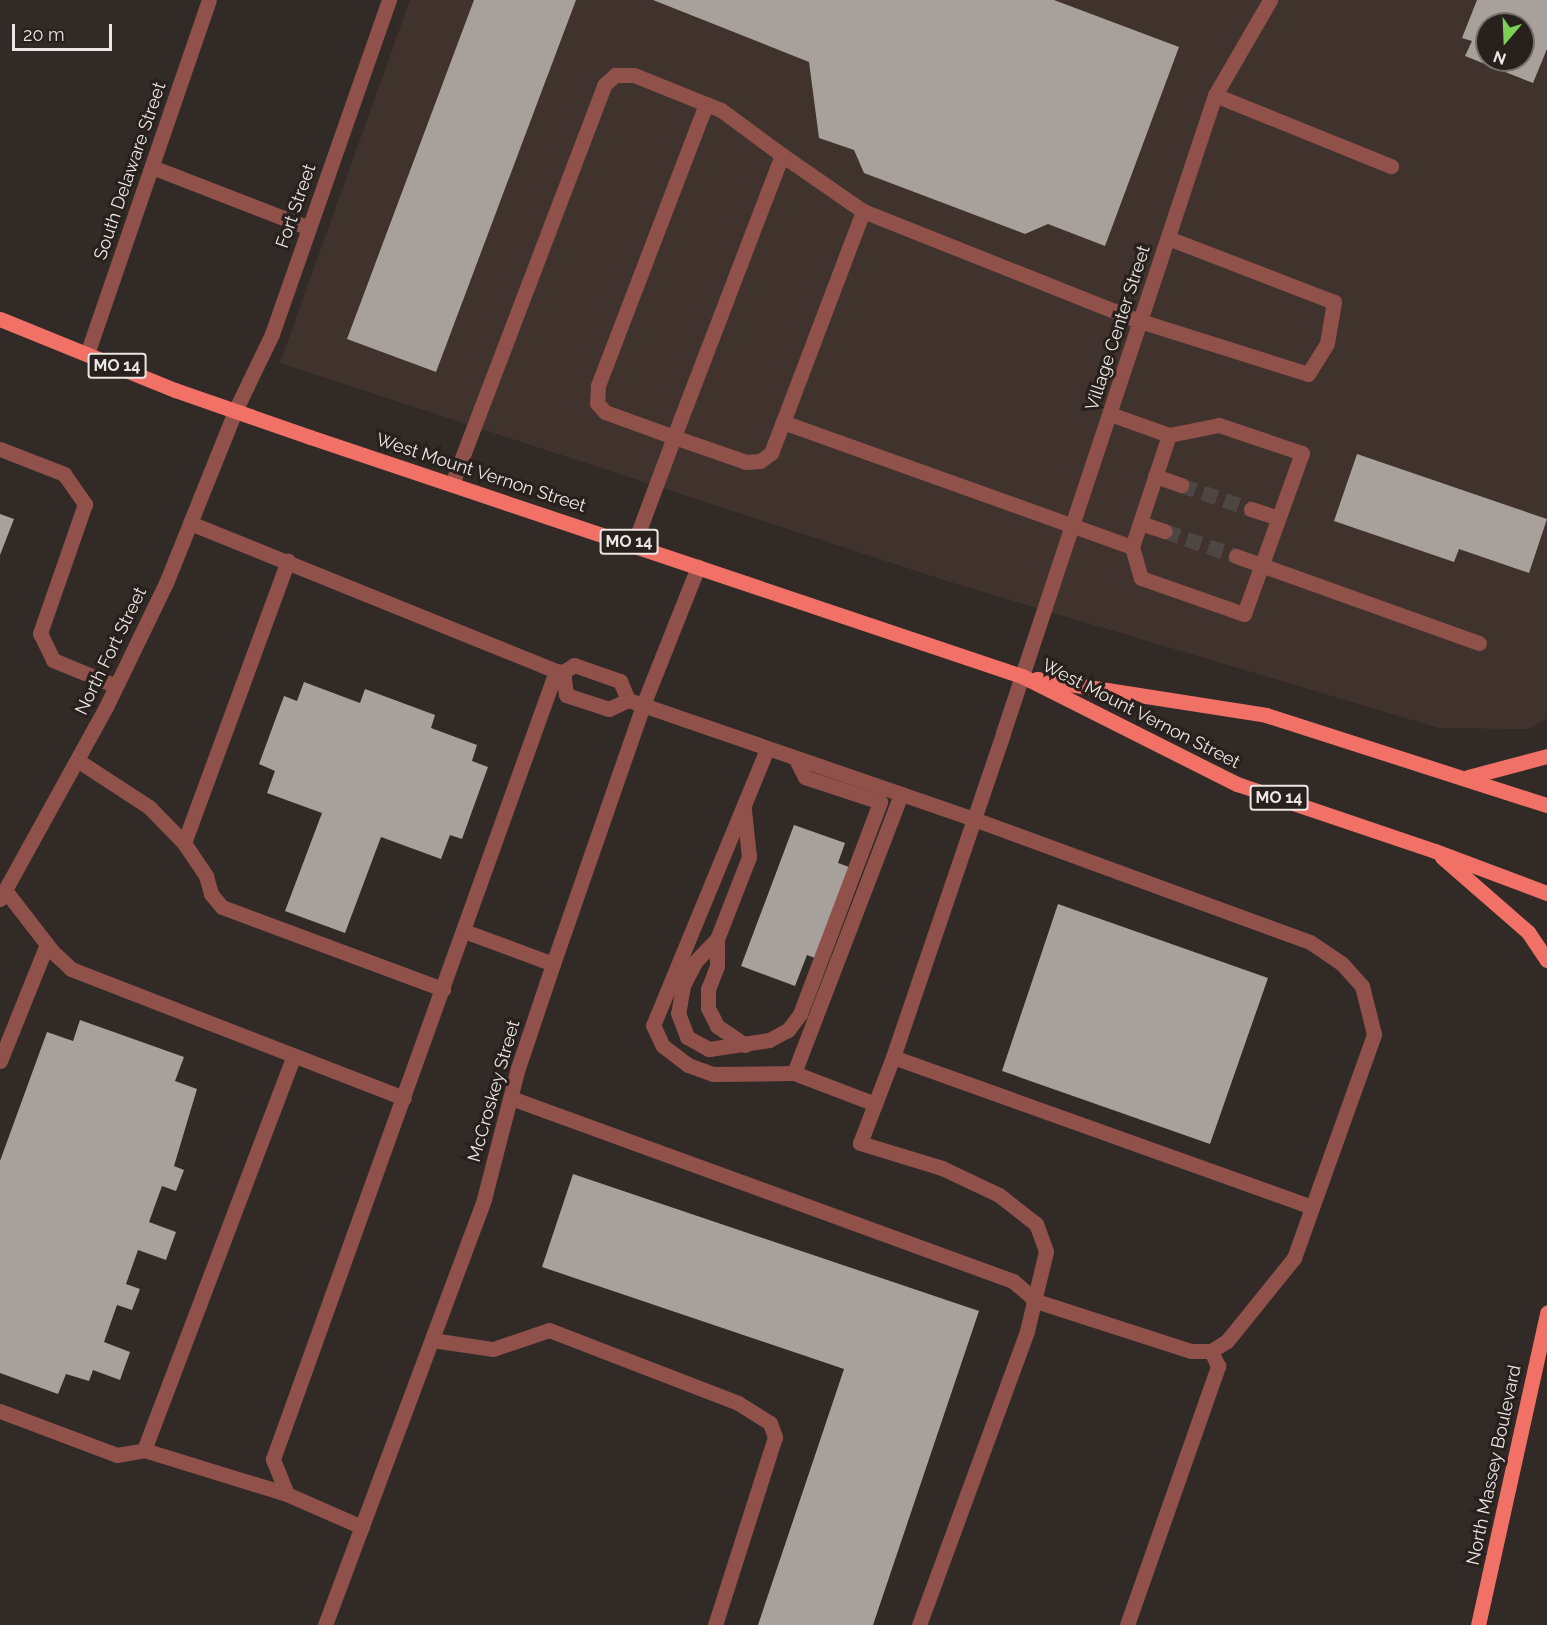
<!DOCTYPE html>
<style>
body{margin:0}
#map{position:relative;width:1547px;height:1625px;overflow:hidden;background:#312a27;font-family:Raleway,sans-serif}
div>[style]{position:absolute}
.built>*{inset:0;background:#40332d}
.building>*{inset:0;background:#a8a19b}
.minor-tunnel>*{height:15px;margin-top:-7.5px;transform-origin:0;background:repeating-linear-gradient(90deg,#4d4643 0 15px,transparent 0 23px)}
.minor>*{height:15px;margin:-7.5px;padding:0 7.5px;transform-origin:7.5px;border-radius:7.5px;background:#90514b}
.major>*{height:15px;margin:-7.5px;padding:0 7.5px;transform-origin:7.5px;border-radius:7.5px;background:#f27166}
span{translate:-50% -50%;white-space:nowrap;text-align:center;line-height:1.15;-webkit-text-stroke:6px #27201d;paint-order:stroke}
.shield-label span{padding:2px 4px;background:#27201d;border:2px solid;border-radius:4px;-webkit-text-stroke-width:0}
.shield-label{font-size:16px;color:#ebe6e4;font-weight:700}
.street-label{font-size:18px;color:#ebe6e4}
.north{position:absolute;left:1475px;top:12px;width:60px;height:60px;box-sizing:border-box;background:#27201d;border:2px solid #756f6d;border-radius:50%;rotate:199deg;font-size:16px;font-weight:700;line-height:24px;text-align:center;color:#ebe6e4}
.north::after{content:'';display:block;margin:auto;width:21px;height:27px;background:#7bd156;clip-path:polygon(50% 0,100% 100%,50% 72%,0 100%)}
.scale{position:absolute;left:12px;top:24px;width:100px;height:27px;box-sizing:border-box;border:3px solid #ebe6e4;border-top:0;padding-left:8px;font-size:18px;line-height:21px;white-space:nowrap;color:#ebe6e4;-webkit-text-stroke:4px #27201d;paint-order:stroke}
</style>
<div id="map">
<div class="built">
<div style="clip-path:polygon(evenodd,410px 0,1547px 0,1547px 718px,1528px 729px,1439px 728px,950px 582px,280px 363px,410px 0,1487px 24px,1523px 24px,1523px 60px,1487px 60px,1487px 24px)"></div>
</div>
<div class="building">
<div style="clip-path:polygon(474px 0,576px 0,436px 372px,347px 339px)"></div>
<div style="clip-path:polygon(653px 0,1054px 0,1179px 47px,1105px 246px,1048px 224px,1025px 234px,864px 173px,854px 150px,819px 138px,809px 62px)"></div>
<div style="clip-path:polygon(evenodd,1477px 0,1547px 0,1547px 49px,1533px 83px,1465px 56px,1472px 41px,1462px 38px,1477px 0,1487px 24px,1523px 24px,1523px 60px,1487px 60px,1487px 24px)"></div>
<div style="clip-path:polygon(1357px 454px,1547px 519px,1529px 573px,1459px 549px,1454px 562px,1334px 521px)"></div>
<div style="clip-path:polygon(0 514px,14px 519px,0 555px)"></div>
<div style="clip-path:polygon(304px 682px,360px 703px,365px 689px,435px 715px,431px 728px,477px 745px,472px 761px,488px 767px,462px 839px,450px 835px,441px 859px,381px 837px,345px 933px,285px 911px,322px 813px,267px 793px,275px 771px,259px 764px,284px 696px,297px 701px)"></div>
<div style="clip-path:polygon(794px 825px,845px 843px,838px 863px,849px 867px,815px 958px,807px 955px,795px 986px,741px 966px)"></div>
<div style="clip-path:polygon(1058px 904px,1268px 978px,1210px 1144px,1002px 1071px)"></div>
<div style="clip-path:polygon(80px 1020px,184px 1057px,175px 1081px,197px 1089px,174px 1166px,184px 1170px,176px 1191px,162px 1186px,149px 1222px,176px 1232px,166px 1260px,138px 1250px,126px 1284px,140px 1289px,132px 1310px,117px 1305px,104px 1342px,130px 1352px,120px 1380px,93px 1370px,89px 1381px,66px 1374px,58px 1394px,0 1373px,0 1161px,47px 1032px,73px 1041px)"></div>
<div style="clip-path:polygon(573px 1174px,979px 1311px,873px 1625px,758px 1625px,844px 1369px,542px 1267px)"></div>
</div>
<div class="minor-tunnel">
<div style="left:1181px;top:485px;width:74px;rotate:18.9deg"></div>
<div style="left:1165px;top:531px;width:75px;rotate:19.4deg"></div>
</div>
<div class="minor">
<div style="left:1215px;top:95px;width:190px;rotate:22deg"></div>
<div style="left:706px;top:104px;width:16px;rotate:22deg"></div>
<div style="left:721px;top:110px;width:76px;rotate:36.4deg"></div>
<div style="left:782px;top:155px;width:302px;rotate:111deg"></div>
<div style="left:674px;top:437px;width:76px;rotate:19.1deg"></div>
<div style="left:746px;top:462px;width:14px;rotate:-4deg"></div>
<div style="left:760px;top:461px;width:14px;rotate:-36deg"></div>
<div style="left:771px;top:453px;width:33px;rotate:-69deg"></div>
<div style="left:782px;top:155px;width:98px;rotate:34.7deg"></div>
<div style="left:152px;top:167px;width:168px;rotate:21.2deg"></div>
<div style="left:87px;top:354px;width:374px;rotate:-71deg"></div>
<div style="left:1110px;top:414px;width:63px;rotate:19.6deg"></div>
<div style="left:1169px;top:435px;width:118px;rotate:108.3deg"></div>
<div style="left:1132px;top:547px;width:371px;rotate:-160.3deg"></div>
<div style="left:783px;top:422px;width:226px;rotate:-69.2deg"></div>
<div style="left:863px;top:211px;width:298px;rotate:21.7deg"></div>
<div style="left:1140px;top:321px;width:176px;rotate:17.5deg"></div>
<div style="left:1308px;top:374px;width:36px;rotate:-58deg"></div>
<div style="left:1327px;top:343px;width:42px;rotate:-80.3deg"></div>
<div style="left:1334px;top:302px;width:178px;rotate:-158.9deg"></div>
<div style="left:0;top:449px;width:69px;rotate:21.3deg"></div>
<div style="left:64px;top:474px;width:37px;rotate:55deg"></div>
<div style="left:85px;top:504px;width:137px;rotate:109.2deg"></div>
<div style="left:40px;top:633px;width:30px;rotate:64deg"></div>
<div style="left:53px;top:660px;width:68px;rotate:22.4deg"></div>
<div style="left:1155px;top:476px;width:28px;rotate:19deg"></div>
<div style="left:452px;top:484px;width:427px;rotate:-69.1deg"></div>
<div style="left:604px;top:85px;width:15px;rotate:-42deg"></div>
<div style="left:615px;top:75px;width:19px"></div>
<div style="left:634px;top:75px;width:78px;rotate:21.9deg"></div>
<div style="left:706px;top:104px;width:302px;rotate:111deg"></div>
<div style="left:598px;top:386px;width:17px;rotate:93deg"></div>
<div style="left:597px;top:403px;width:12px;rotate:48deg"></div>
<div style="left:605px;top:412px;width:73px;rotate:19.9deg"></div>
<div style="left:674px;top:437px;width:114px;rotate:110.5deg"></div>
<div style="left:1251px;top:509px;width:28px;rotate:18deg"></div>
<div style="left:190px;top:523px;width:395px;rotate:22deg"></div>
<div style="left:556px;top:671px;width:7px;rotate:8deg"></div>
<div style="left:563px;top:672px;width:13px;rotate:-32deg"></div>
<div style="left:574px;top:665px;width:49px;rotate:19.2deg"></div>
<div style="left:620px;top:681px;width:21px;rotate:67deg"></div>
<div style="left:628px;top:700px;width:21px;rotate:155deg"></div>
<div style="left:609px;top:709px;width:45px;rotate:-162deg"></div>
<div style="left:566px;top:695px;width:23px;rotate:-97deg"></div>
<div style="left:1140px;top:523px;width:26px;rotate:18deg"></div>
<div style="left:1132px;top:547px;width:32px;rotate:74deg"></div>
<div style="left:1141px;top:578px;width:109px;rotate:19.3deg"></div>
<div style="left:1244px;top:614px;width:171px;rotate:-70.2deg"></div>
<div style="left:1302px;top:453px;width:88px;rotate:-161.4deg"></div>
<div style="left:1219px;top:425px;width:51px;rotate:168.7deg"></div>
<div style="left:1236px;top:556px;width:258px;rotate:19.7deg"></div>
<div style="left:767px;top:749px;width:299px;rotate:112.4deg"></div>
<div style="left:653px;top:1025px;width:23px;rotate:65deg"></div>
<div style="left:663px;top:1046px;width:31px;rotate:37deg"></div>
<div style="left:688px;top:1065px;width:27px;rotate:20deg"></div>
<div style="left:713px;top:1074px;width:81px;rotate:-0.7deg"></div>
<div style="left:794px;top:1073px;width:87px;rotate:20.9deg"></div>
<div style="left:77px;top:760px;width:86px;rotate:33.1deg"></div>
<div style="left:149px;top:807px;width:50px;rotate:45.8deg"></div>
<div style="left:184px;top:843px;width:40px;rotate:56deg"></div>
<div style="left:206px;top:876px;width:19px;rotate:74deg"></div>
<div style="left:211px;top:894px;width:17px;rotate:50deg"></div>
<div style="left:222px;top:907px;width:236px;rotate:20.4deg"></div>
<div style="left:744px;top:810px;width:47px;rotate:83.9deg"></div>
<div style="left:749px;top:857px;width:88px;rotate:111.3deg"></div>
<div style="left:717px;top:939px;width:27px;rotate:90deg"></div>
<div style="left:717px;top:966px;width:25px;rotate:111deg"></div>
<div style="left:708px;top:989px;width:19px;rotate:90deg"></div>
<div style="left:708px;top:1008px;width:20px;rotate:63deg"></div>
<div style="left:717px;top:1026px;width:34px;rotate:34deg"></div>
<div style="left:184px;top:843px;width:301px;rotate:-69.8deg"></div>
<div style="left:5px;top:890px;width:78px;rotate:52.3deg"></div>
<div style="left:53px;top:952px;width:25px;rotate:43deg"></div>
<div style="left:71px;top:969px;width:357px;rotate:21.2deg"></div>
<div style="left:0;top:899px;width:219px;rotate:-61.1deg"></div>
<div style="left:106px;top:707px;width:138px;rotate:-64.2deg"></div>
<div style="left:166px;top:583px;width:185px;rotate:-68.1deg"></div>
<div style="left:235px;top:411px;width:85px;rotate:-64.3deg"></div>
<div style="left:272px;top:334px;width:354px;rotate:-70.7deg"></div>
<div style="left:464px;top:931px;width:95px;rotate:20.3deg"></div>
<div style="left:717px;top:939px;width:32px;rotate:134deg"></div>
<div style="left:695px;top:962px;width:27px;rotate:117deg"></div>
<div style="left:683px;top:986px;width:27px;rotate:100deg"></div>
<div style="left:678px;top:1013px;width:26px;rotate:69deg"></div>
<div style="left:687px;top:1037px;width:25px;rotate:29deg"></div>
<div style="left:709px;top:1049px;width:61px;rotate:-8.5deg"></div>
<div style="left:769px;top:1040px;width:21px;rotate:-28deg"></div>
<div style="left:788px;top:1030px;width:20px;rotate:-53deg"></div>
<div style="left:800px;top:1014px;width:227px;rotate:-69.3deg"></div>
<div style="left:880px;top:802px;width:79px;rotate:-161.6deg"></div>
<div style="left:805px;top:777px;width:20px;rotate:-117deg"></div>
<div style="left:893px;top:1057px;width:445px;rotate:19.7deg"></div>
<div style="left:0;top:1061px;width:126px;rotate:-68.1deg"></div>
<div style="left:794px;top:1073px;width:299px;rotate:-69deg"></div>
<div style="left:511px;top:1098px;width:534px;rotate:20.03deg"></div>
<div style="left:1013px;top:1281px;width:30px;rotate:41deg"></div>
<div style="left:1036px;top:1301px;width:163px;rotate:17.9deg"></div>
<div style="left:1191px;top:1351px;width:20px"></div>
<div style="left:1211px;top:1351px;width:19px;rotate:-32deg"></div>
<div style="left:1227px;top:1341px;width:107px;rotate:-51.1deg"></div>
<div style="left:1294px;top:1258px;width:238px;rotate:-70.3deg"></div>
<div style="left:1374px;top:1034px;width:49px;rotate:-104deg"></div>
<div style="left:1362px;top:986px;width:31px;rotate:-132deg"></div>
<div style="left:1341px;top:963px;width:37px;rotate:-146deg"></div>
<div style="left:1310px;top:942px;width:358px;rotate:-159.9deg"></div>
<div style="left:974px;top:819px;width:366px;rotate:-161deg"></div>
<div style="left:432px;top:1340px;width:62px;rotate:8.4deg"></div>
<div style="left:493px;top:1349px;width:59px;rotate:-18.7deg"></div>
<div style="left:549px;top:1330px;width:203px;rotate:21.1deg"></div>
<div style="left:738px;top:1403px;width:38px;rotate:32deg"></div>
<div style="left:770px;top:1423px;width:15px;rotate:70deg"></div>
<div style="left:775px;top:1437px;width:197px;rotate:107.7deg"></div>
<div style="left:0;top:1411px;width:125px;rotate:20.6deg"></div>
<div style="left:117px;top:1455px;width:27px;rotate:-10deg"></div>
<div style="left:287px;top:1494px;width:150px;rotate:-162.9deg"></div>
<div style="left:144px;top:1450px;width:422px;rotate:-69.2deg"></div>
<div style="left:362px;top:1527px;width:82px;rotate:-156.3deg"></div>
<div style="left:287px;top:1494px;width:38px;rotate:-112deg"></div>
<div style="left:273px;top:1459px;width:837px;rotate:-70.24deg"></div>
<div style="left:325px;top:1625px;width:455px;rotate:-69.5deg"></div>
<div style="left:484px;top:1199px;width:135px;rotate:-75.5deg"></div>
<div style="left:518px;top:1068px;width:110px;rotate:-71.4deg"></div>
<div style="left:553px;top:964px;width:274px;rotate:-70.8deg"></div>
<div style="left:643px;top:705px;width:149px;rotate:-68.3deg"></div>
<div style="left:919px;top:1625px;width:313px;rotate:-69.8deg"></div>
<div style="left:1027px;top:1331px;width:82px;rotate:-76.6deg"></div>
<div style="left:1046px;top:1251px;width:29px;rotate:-110deg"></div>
<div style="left:1036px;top:1224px;width:47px;rotate:-141.9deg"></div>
<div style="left:999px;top:1195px;width:63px;rotate:-154.7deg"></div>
<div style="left:942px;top:1168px;width:86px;rotate:-163deg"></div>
<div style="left:860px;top:1143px;width:92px;rotate:-69deg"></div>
<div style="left:893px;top:1057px;width:342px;rotate:-71.2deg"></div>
<div style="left:1003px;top:733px;width:672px;rotate:-71.62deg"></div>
<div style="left:1215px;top:95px;width:110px;rotate:-59.9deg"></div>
<div style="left:1127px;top:1625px;width:275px;rotate:-70.6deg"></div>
<div style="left:1218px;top:1366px;width:17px;rotate:-115deg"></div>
</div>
<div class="major">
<div style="left:0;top:319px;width:189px;rotate:22.1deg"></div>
<div style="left:175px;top:390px;width:143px;rotate:19.2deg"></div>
<div style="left:310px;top:437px;width:751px;rotate:18.56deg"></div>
<div style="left:1022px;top:676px;width:241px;rotate:26.7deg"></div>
<div style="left:1237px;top:784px;width:209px;rotate:18.7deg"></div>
<div style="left:1435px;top:851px;width:120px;rotate:20.6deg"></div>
<div style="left:1037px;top:679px;width:232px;rotate:8.9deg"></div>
<div style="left:1266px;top:715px;width:295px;rotate:17.8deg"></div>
<div style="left:1468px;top:777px;width:82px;rotate:-14.9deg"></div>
<div style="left:1442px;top:857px;width:114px;rotate:41.1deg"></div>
<div style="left:1528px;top:932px;width:34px;rotate:56deg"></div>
<div style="left:1478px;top:1625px;width:320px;rotate:-77.5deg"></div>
</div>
<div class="shield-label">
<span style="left:117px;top:366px">MO 14</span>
<span style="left:629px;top:542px">MO 14</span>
<span style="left:1279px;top:798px">MO 14</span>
</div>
<div class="street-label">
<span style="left:130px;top:171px;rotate:-71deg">South Delaware Street</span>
<span style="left:296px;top:206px;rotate:-71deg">Fort Street</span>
<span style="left:1118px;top:328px;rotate:-72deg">Village Center Street</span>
<span style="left:481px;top:473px;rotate:18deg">West Mount Vernon Street</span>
<span style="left:111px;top:651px;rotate:-64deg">North Fort Street</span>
<span style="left:1141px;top:714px;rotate:27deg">West Mount Vernon Street</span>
<span style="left:494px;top:1091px;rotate:-74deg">McCroskey Street</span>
<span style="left:1494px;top:1465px;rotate:-78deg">North Massey Boulevard</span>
</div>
<div class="north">N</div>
<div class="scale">20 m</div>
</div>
